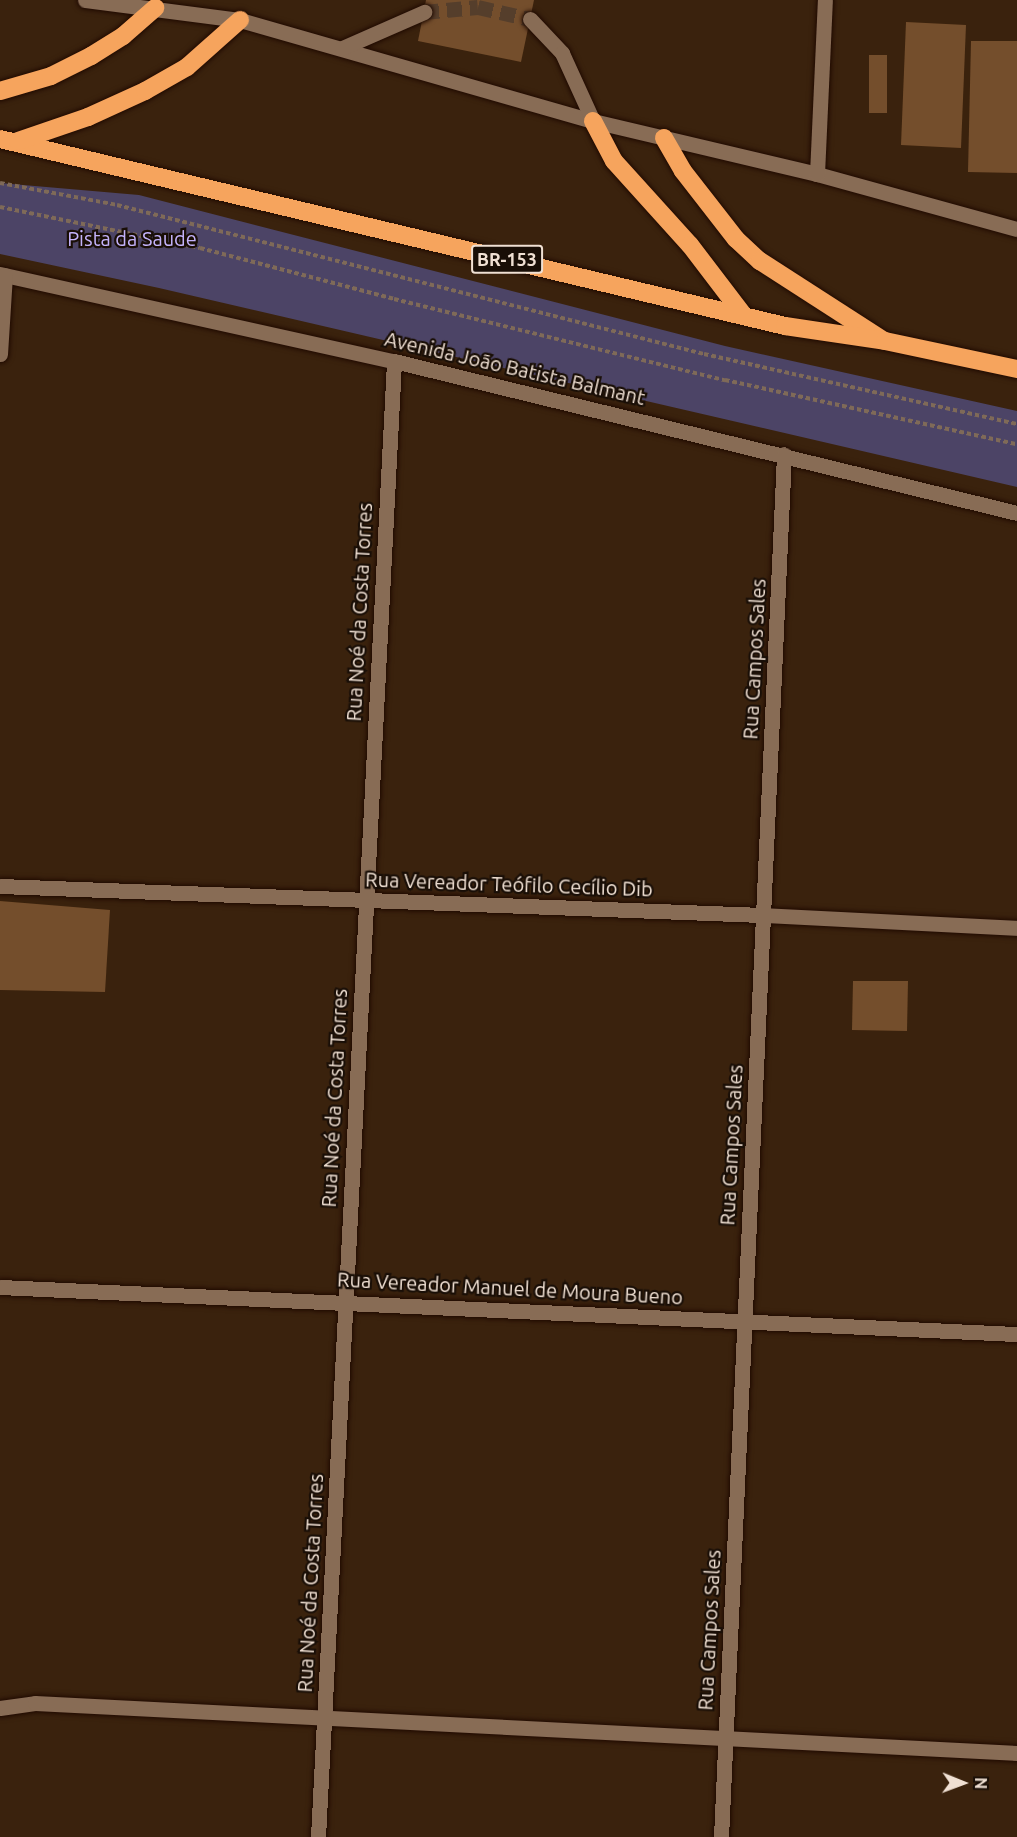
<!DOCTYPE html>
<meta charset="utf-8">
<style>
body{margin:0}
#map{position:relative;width:1017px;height:1837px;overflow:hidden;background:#3a220d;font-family:Ubuntu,sans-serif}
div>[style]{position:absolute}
.green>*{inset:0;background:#4c4466}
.building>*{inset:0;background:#744e2c}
.minor-tunnel>*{height:15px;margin-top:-7.5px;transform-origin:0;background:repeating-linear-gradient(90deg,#553e2b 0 15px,transparent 0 23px)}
.path>*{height:4px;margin-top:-2px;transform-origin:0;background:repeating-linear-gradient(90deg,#7f6a58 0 4.5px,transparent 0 7.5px)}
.roads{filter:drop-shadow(0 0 2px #200a00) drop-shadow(0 0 2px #200a00)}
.minor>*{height:15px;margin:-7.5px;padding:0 7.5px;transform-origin:7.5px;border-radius:7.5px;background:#886c55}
.highway>*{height:18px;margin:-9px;padding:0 9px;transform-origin:9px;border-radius:9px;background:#f6a45d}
span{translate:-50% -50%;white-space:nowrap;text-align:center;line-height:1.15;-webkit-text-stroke:4.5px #190e06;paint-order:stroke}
.shield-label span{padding:2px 4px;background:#190e06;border:2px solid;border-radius:4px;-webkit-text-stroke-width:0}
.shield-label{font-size:18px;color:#f0e0d3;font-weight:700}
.park-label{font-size:20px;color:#c4b3fb}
.street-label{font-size:20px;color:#f0e0d3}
.north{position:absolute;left:933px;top:1753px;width:60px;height:60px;-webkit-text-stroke:4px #190e06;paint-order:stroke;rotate:91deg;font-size:16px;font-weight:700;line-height:24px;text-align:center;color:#f0e0d3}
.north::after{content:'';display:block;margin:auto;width:21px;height:27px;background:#f0e0d3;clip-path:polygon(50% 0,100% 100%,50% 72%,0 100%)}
</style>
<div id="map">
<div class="green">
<div style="clip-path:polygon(0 183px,139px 195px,725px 346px,1017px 411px,1017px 487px,159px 288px,0 254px)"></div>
</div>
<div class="building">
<div style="clip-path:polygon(426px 0,534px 0,521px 62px,418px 41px)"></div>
<div style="clip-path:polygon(906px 22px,966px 25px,961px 148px,901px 145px)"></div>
<div style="clip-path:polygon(971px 41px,1017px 41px,1017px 173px,968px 172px)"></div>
<div style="clip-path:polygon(869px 55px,887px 55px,887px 113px,869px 113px)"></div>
<div style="clip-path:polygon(0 901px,110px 910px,105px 992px,0 990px)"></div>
<div style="clip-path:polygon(853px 981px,908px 981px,907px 1031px,852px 1030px)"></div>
</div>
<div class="minor-tunnel">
<div style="left:424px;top:12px;width:54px;rotate:-5.3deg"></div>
<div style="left:478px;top:7px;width:53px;rotate:13deg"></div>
</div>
<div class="path">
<div style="left:0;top:183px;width:119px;rotate:10.6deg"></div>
<div style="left:117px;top:205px;width:606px;rotate:14.24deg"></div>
<div style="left:704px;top:354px;width:321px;rotate:12.6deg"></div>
<div style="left:0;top:207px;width:204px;rotate:11.6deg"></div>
<div style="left:200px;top:248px;width:201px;rotate:14.7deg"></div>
<div style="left:394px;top:299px;width:341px;rotate:13.8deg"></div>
<div style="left:725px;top:380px;width:299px;rotate:12.4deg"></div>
</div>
<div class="roads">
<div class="minor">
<div style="left:85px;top:0;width:156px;rotate:7.4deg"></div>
<div style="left:240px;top:20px;width:367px;rotate:16deg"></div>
<div style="left:593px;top:121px;width:230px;rotate:13.3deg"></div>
<div style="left:817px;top:174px;width:207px;rotate:15.4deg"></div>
<div style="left:530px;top:19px;width:47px;rotate:46.7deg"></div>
<div style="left:562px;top:53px;width:75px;rotate:65.5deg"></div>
<div style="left:342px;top:48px;width:90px;rotate:-23.7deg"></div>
<div style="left:817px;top:174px;width:174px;rotate:-87.4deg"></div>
<div style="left:0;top:274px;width:403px;rotate:12.5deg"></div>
<div style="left:394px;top:361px;width:641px;rotate:13.71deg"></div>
<div style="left:0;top:354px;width:79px;rotate:-86.4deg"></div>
<div style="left:0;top:886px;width:764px;rotate:2.18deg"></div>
<div style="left:763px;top:915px;width:254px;rotate:2.9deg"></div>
<div style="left:0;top:1287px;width:1018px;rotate:2.65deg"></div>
<div style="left:0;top:1708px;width:35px;rotate:-8deg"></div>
<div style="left:35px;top:1703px;width:983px;rotate:2.91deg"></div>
<div style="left:318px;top:1837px;width:1478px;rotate:-87.05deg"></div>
<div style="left:721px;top:1837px;width:1384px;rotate:-87.39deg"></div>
</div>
<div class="highway">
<div style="left:0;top:91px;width:53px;rotate:-16.4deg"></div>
<div style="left:51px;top:76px;width:45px;rotate:-26.6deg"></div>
<div style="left:91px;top:56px;width:38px;rotate:-32deg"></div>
<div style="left:123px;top:36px;width:43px;rotate:-41.2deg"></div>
<div style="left:593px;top:121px;width:45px;rotate:62.3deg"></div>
<div style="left:614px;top:161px;width:113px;rotate:47.9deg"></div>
<div style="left:690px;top:245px;width:89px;rotate:52.7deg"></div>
<div style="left:664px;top:138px;width:38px;rotate:60deg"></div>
<div style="left:683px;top:171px;width:86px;rotate:52.1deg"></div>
<div style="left:736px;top:239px;width:33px;rotate:43deg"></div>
<div style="left:760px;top:261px;width:144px;rotate:32.8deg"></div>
<div style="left:0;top:139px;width:807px;rotate:13.4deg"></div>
<div style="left:785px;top:326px;width:101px;rotate:8.5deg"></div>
<div style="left:885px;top:341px;width:135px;rotate:12deg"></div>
<div style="left:18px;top:141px;width:74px;rotate:-18.9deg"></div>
<div style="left:88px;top:117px;width:63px;rotate:-24.5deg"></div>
<div style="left:145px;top:91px;width:48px;rotate:-29.7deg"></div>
<div style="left:187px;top:67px;width:71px;rotate:-41.6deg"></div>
</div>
</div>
<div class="shield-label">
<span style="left:507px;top:259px">BR-153</span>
</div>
<div class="park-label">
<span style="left:132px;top:238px">Pista da Saude</span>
</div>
<div class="street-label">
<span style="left:515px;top:368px;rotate:13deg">Avenida João Batista Balmant</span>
<span style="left:359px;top:612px;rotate:-87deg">Rua Noé da Costa Torres</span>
<span style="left:754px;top:659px;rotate:-87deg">Rua Campos Sales</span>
<span style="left:509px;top:884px;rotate:2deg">Rua Vereador Teófilo Cecílio Dib</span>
<span style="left:334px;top:1098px;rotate:-87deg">Rua Noé da Costa Torres</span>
<span style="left:731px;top:1145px;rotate:-87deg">Rua Campos Sales</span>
<span style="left:510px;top:1288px;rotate:3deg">Rua Vereador Manuel de Moura Bueno</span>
<span style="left:310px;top:1583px;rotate:-87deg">Rua Noé da Costa Torres</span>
<span style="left:709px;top:1630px;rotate:-87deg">Rua Campos Sales</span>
</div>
<div class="north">N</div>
</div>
